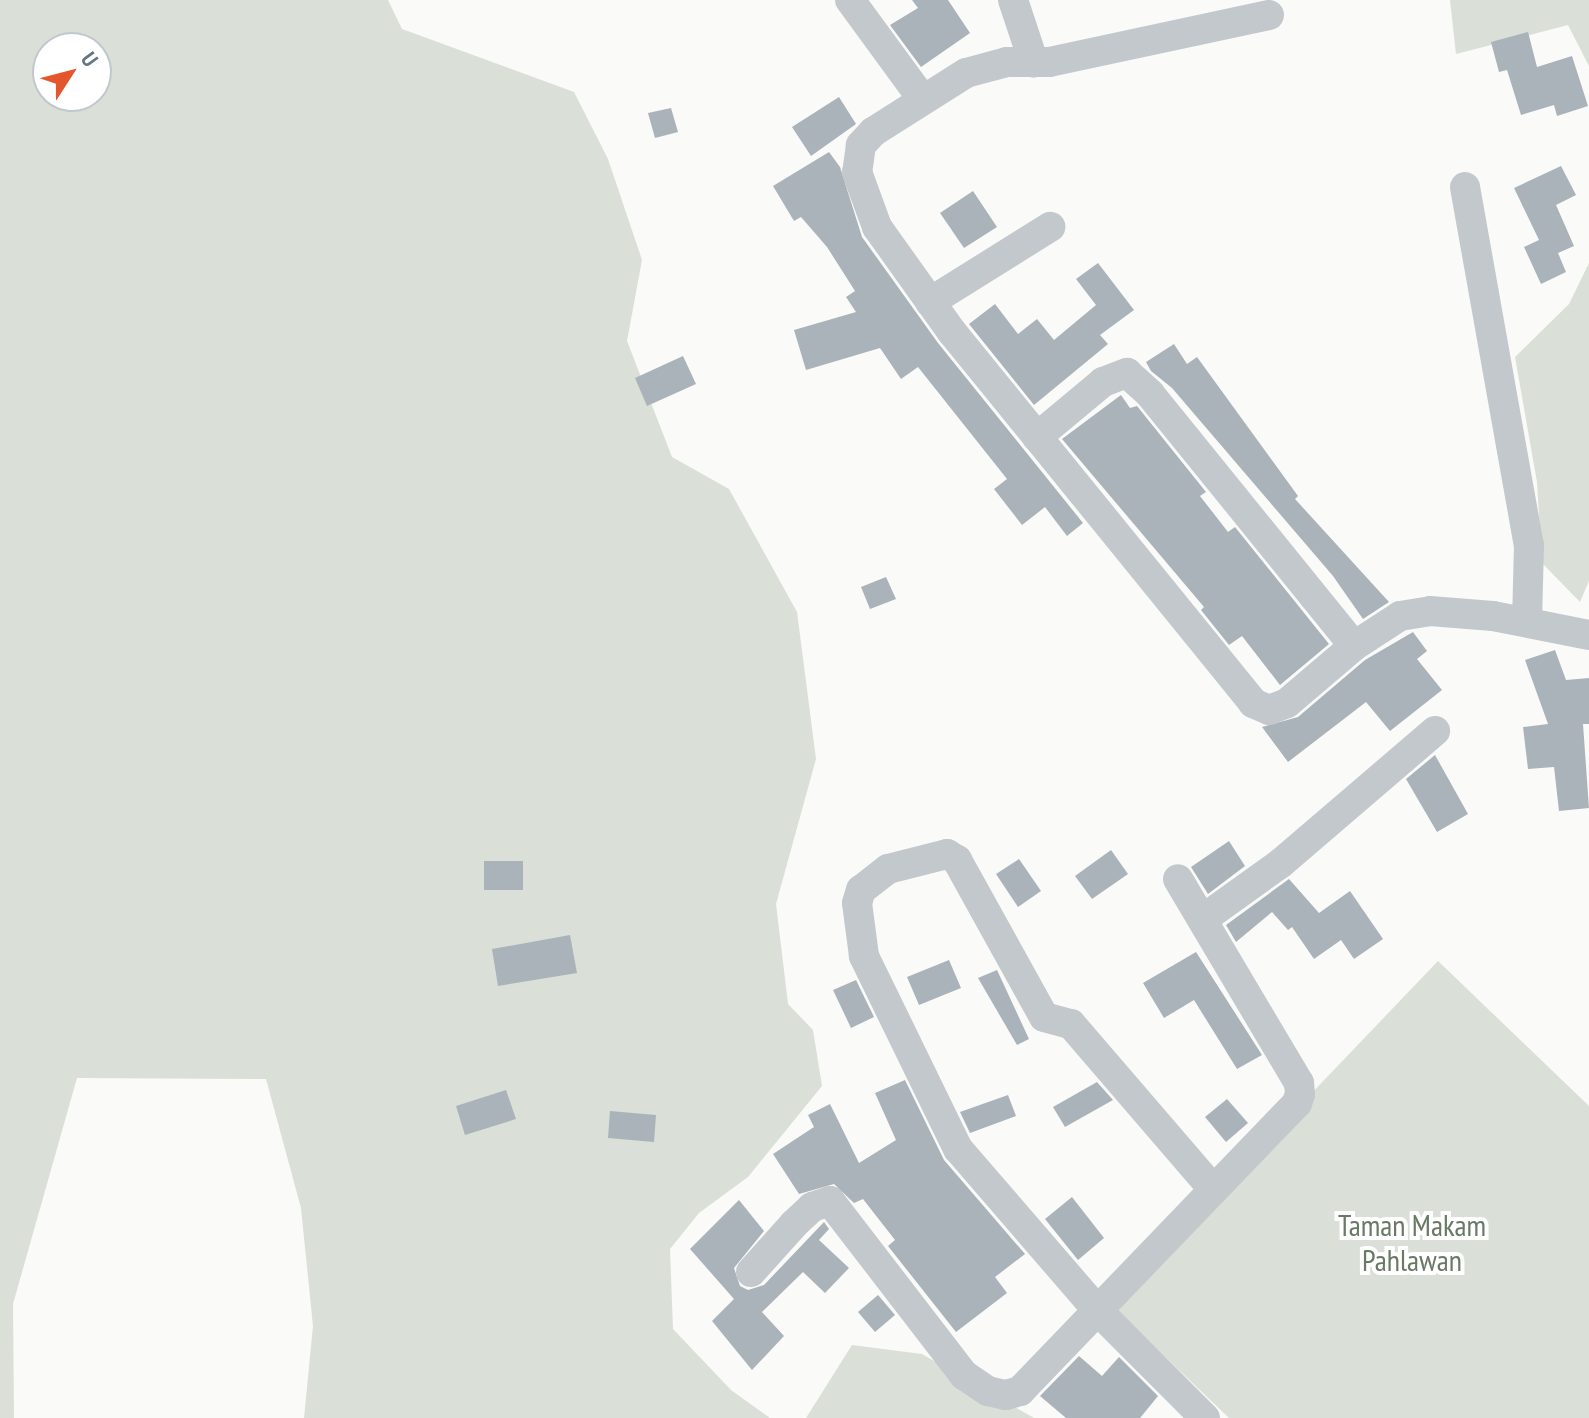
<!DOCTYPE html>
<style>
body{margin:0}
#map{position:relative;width:1589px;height:1418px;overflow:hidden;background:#fafaf8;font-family:"PT Sans Narrow",sans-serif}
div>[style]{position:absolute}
.green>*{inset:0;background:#dadfd7}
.building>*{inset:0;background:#aab3b9}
.minor>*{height:30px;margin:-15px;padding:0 15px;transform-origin:15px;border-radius:15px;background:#c3c8cc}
span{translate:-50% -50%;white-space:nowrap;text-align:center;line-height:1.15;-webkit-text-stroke:8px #fff;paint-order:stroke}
.park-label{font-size:30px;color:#687a64}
.north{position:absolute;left:32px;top:32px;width:80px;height:80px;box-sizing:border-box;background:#fff;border:2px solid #c1c8cd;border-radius:50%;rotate:54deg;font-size:22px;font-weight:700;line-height:32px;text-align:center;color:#657683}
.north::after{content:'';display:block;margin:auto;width:28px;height:36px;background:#e4572e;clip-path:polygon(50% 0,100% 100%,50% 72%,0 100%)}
</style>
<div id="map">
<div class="green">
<div style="clip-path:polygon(evenodd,0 0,388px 0,402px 29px,574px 92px,608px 159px,642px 260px,627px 341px,672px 457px,729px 489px,797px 612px,816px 759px,776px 904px,788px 1004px,813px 1030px,822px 1086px,748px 1177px,699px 1213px,670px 1249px,673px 1329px,731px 1390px,770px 1418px,304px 1418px,313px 1326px,301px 1208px,266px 1079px,77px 1078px,13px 1304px,14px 1418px,0 1418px,0 0,48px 48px,96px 48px,96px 96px,48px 96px,48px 48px)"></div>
<div style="clip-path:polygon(1450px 0,1589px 0,1589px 66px,1568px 25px,1456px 54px)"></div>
<div style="clip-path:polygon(1589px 263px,1589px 581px,1580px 602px,1542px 563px,1537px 482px,1515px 357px,1569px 304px)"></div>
<div style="clip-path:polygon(1438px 961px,1589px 1106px,1589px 1418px,1229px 1418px,1110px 1304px)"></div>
<div style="clip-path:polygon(852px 1345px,922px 1354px,1034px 1418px,806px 1418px)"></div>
</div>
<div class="building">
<div style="clip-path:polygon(912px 0,948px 0,970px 33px,921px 67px,890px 25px,918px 8px)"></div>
<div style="clip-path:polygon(1528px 32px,1537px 67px,1572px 56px,1588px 106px,1557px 116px,1554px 105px,1521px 115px,1507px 70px,1499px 72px,1491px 42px)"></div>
<div style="clip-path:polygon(839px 97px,856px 124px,811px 156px,792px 127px)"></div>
<div style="clip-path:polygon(671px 108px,678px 132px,655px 138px,648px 113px)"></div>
<div style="clip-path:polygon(829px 152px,840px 167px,862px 237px,938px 343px,1083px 523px,1067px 536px,1045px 507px,1022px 525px,994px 489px,1007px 479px,918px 367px,901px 379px,880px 348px,806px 370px,794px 330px,856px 312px,846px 297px,855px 291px,827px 247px,801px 217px,794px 221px,773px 186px)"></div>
<div style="clip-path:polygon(1561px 166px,1576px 195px,1556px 205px,1574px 246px,1558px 253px,1566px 272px,1541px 284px,1524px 247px,1539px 240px,1514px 188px)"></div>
<div style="clip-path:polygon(973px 191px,997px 227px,964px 248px,940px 213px)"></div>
<div style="clip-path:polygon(1098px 263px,1134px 310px,1100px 335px,1108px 344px,1034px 405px,969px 324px,995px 304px,1018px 334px,1037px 319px,1054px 340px,1096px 305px,1076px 279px)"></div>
<div style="clip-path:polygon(1174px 344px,1187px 364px,1197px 357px,1298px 496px,1295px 499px,1389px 602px,1363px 619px,1333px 576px,1172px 388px,1151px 371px,1146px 362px)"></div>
<div style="clip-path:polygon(683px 356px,696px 384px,647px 406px,635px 378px)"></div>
<div style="clip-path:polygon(1121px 395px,1130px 408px,1137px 406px,1206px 492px,1200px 496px,1228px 532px,1235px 527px,1329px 644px,1280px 685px,1242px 636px,1229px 645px,1201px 610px,1204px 607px,1062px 439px)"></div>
<div style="clip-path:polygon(886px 577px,896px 599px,870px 609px,861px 587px)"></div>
<div style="clip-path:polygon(1413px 632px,1427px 651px,1417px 659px,1442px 690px,1390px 731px,1366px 702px,1288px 762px,1262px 727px,1298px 717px,1365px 660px)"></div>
<div style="clip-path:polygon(1555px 650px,1566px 680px,1589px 678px,1589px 724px,1583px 724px,1589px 808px,1559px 811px,1554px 767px,1528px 769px,1523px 727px,1548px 724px,1525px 660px)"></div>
<div style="clip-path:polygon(1435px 755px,1468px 814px,1437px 832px,1406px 779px)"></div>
<div style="clip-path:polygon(1229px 841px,1245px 866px,1208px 894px,1191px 867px)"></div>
<div style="clip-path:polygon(1111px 850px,1128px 874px,1092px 899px,1075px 876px)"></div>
<div style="clip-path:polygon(1019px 859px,1041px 891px,1018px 907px,996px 874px)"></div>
<div style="clip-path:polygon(484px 861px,523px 861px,523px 890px,484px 890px)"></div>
<div style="clip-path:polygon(1289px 879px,1319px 913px,1350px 891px,1383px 939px,1354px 959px,1341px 940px,1314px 959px,1292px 927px,1288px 930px,1272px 912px,1236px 942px,1226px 925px)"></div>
<div style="clip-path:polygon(570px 935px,577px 973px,498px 986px,492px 949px)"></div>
<div style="clip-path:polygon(1196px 952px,1262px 1055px,1237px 1069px,1194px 1000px,1164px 1018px,1143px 983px)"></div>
<div style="clip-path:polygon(949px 960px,961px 988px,919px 1005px,907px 977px)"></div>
<div style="clip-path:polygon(997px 970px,1029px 1039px,1017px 1045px,978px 978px)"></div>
<div style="clip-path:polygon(856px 980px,874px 1017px,851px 1028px,833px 990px)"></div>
<div style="clip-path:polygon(905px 1080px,944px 1160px,1025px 1254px,995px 1277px,1007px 1293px,956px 1332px,888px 1246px,895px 1240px,863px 1199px,854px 1203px,834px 1184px,799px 1194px,773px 1154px,814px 1127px,808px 1115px,830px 1104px,859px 1163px,896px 1140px,875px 1093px)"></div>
<div style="clip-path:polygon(1097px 1082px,1113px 1100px,1065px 1127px,1053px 1107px)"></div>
<div style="clip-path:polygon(506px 1090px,516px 1119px,465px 1135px,456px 1106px)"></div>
<div style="clip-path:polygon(1008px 1095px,1016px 1116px,970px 1133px,960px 1112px)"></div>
<div style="clip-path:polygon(1227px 1099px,1248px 1123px,1226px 1142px,1205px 1117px)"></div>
<div style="clip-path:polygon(610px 1111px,656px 1115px,654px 1142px,608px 1138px)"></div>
<div style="clip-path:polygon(1072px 1197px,1104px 1238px,1078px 1260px,1045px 1219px)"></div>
<div style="clip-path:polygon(739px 1200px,764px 1231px,734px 1268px,740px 1286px,748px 1290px,764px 1285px,824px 1222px,829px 1229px,819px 1240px,849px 1268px,825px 1293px,803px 1272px,762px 1312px,784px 1336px,752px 1370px,712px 1321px,734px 1299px,690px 1249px)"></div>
<div style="clip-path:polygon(878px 1295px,895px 1315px,875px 1332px,858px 1312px)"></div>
<div style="clip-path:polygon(1079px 1356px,1102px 1376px,1119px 1357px,1158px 1396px,1140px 1418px,1066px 1418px,1040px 1396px)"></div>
</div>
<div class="minor">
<div style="left:850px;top:0;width:120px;rotate:53.8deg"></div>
<div style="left:1013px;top:0;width:66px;rotate:71.6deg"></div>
<div style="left:1269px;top:15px;width:224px;rotate:167.9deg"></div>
<div style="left:1050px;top:62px;width:43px;rotate:180deg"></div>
<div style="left:1007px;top:62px;width:42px;rotate:165deg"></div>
<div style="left:966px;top:73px;width:110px;rotate:147.6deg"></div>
<div style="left:873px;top:132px;width:18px;rotate:133deg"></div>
<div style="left:861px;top:145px;width:27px;rotate:98deg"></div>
<div style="left:857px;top:172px;width:59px;rotate:70deg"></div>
<div style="left:877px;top:227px;width:129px;rotate:54.5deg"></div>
<div style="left:952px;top:332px;width:478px;rotate:50.9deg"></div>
<div style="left:1253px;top:703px;width:17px;rotate:24deg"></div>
<div style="left:1269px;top:710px;width:19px;rotate:-21deg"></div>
<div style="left:1287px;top:703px;width:88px;rotate:-40.4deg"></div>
<div style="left:1465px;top:187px;width:364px;rotate:79.9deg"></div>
<div style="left:1529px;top:545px;width:77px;rotate:91.5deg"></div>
<div style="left:930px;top:302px;width:142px;rotate:-32deg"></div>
<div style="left:1037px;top:437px;width:86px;rotate:-39.8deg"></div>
<div style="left:1103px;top:382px;width:26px;rotate:-21deg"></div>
<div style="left:1127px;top:373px;width:31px;rotate:42deg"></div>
<div style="left:1150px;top:394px;width:324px;rotate:51deg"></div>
<div style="left:1354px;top:646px;width:55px;rotate:-33.1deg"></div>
<div style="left:1400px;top:616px;width:30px;rotate:-9deg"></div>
<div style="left:1430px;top:611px;width:63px;rotate:4.5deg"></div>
<div style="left:1493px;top:616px;width:98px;rotate:11.2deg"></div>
<div style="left:1203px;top:919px;width:96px;rotate:-35.7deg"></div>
<div style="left:1281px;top:863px;width:203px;rotate:-40.6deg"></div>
<div style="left:751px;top:1272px;width:64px;rotate:-48.1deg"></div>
<div style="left:794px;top:1224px;width:25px;rotate:-43deg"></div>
<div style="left:812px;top:1207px;width:19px;rotate:-18deg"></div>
<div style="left:830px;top:1201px;width:220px;rotate:52.4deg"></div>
<div style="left:964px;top:1375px;width:29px;rotate:34deg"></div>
<div style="left:988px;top:1391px;width:18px;rotate:13deg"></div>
<div style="left:1006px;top:1395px;width:15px;rotate:-16deg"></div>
<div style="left:1020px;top:1391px;width:400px;rotate:-46.1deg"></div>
<div style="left:1297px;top:1103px;width:9px;rotate:-72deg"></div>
<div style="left:1300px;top:1094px;width:11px;rotate:-95deg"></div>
<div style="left:1299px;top:1083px;width:237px;rotate:-120.7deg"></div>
<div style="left:1205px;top:1418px;width:151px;rotate:-135deg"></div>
<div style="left:1098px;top:1311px;width:214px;rotate:-130.8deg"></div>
<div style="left:958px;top:1149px;width:215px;rotate:-116deg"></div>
<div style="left:864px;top:956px;width:53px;rotate:-97.5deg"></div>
<div style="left:857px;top:903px;width:14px;rotate:-73deg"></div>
<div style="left:861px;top:890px;width:34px;rotate:-38deg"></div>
<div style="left:888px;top:869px;width:61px;rotate:-14.3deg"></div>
<div style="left:947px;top:854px;width:12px;rotate:31deg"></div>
<div style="left:957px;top:860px;width:179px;rotate:61deg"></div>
<div style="left:1044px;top:1017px;width:28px;rotate:15deg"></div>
<div style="left:1071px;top:1024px;width:218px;rotate:49.3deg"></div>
</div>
<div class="park-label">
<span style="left:1412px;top:1242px">Taman Makam<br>Pahlawan</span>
</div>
<div class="north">U</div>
</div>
